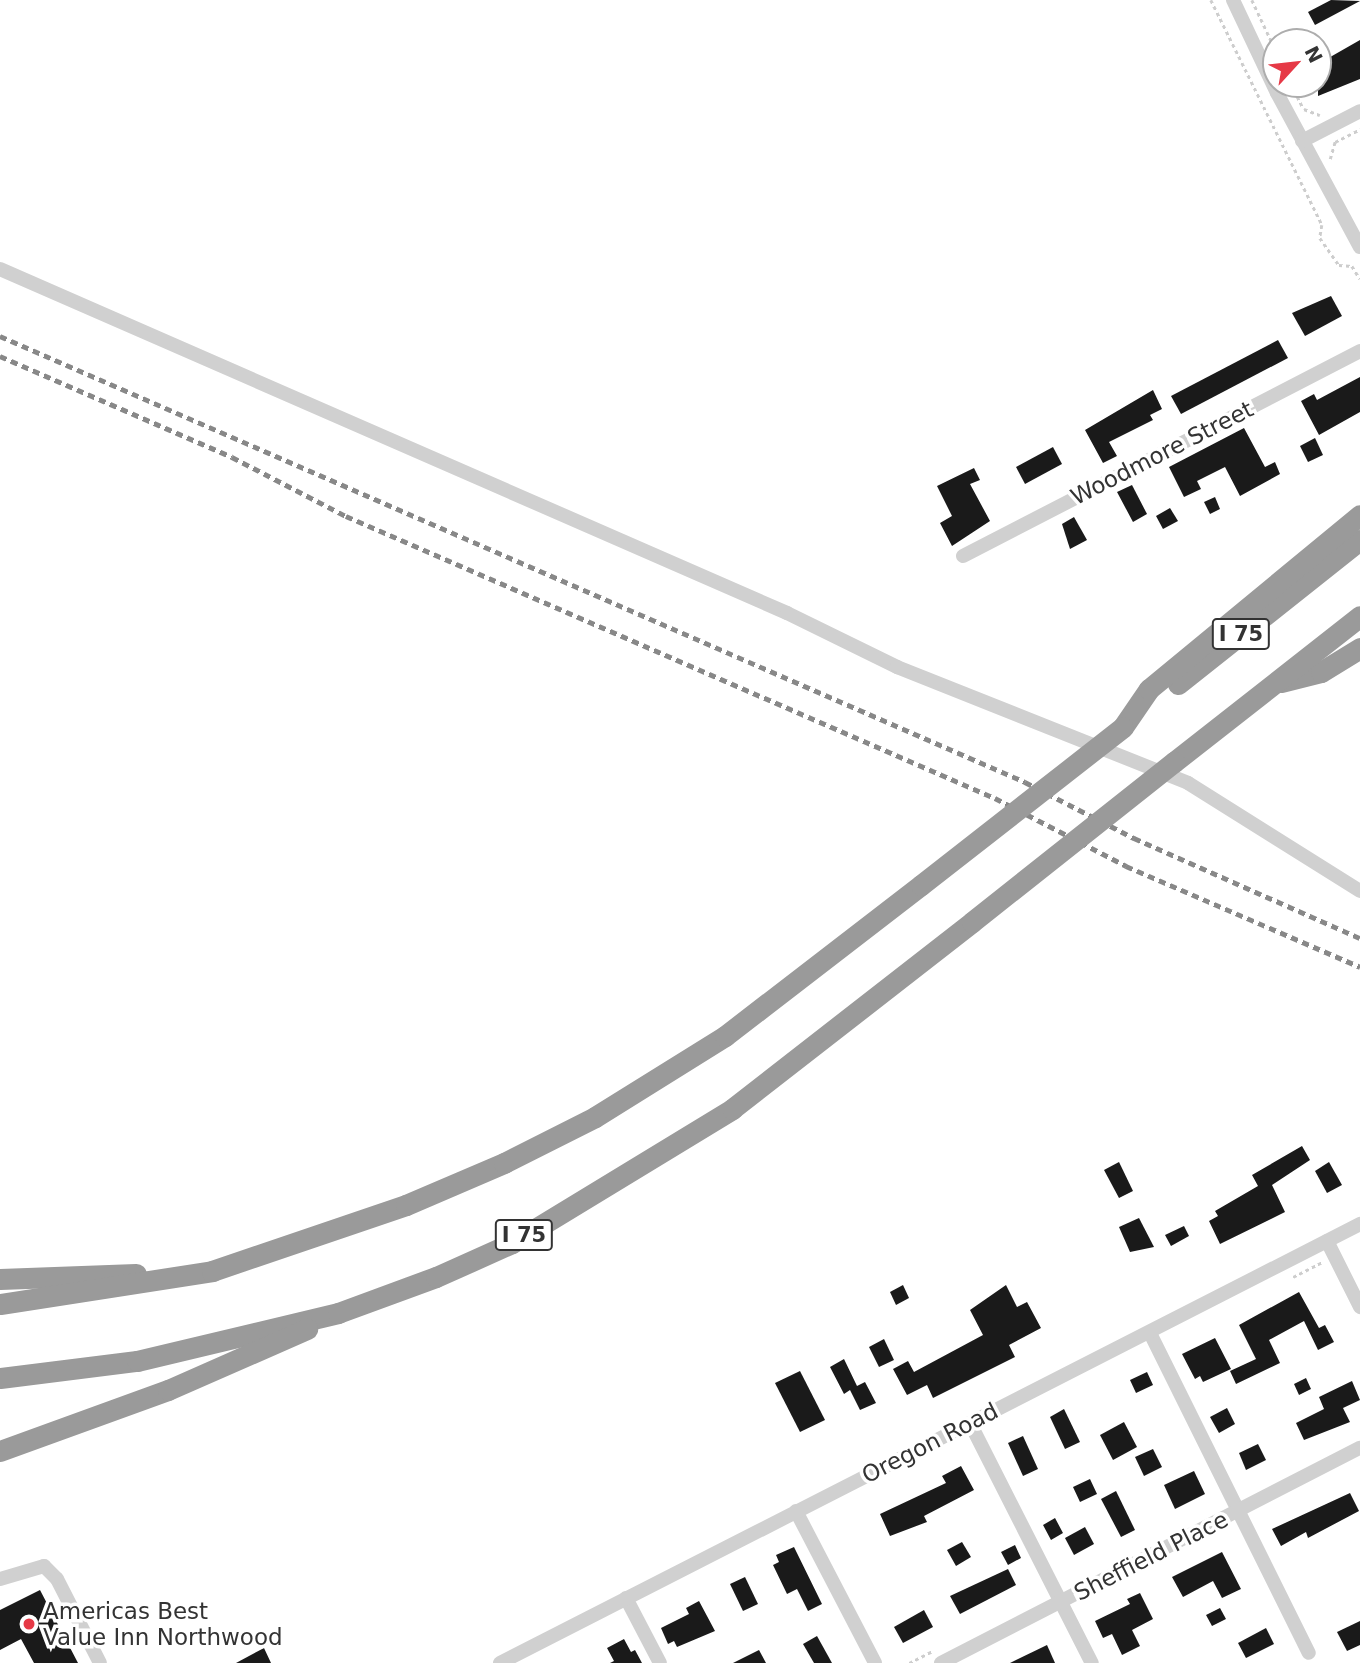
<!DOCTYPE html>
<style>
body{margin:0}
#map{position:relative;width:1360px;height:1663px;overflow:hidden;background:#fff;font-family:"DejaVu Sans",sans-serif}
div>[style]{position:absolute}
.building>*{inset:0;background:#1a1a1a}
.path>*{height:2.5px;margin-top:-1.25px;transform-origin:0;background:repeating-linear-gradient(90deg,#cdcdcd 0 3.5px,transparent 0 7px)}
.minor>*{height:14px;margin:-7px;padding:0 7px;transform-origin:7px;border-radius:7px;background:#d0d0d0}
.highway>*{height:21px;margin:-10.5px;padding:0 10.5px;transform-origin:10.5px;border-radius:10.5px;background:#9a9a9a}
.rail>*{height:4.5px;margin-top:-2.25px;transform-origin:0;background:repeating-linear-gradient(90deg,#888 0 7px,transparent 0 12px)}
.highway-bridge>*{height:21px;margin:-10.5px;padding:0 10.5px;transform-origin:10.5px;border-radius:10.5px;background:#9a9a9a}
.dots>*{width:19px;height:19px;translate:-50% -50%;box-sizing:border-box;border:4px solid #fff;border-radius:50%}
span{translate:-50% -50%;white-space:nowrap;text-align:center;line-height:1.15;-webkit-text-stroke:7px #fff;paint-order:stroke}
.shield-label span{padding:2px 5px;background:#fff;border:2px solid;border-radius:5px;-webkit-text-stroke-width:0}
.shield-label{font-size:21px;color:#333;font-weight:700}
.street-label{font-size:23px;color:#333}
.poi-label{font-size:23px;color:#333}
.left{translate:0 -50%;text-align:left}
.north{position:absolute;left:1262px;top:28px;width:70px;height:70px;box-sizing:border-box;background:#fff;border:2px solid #adadad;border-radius:50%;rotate:63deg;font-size:19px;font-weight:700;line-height:28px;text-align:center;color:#333}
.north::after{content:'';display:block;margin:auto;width:24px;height:32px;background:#e63946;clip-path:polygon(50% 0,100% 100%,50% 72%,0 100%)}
</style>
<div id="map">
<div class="building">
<div style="clip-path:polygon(1331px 0,1360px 1px,1315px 25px,1308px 12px)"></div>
<div style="clip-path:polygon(1360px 40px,1360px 79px,1318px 96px,1318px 64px)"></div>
<div style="clip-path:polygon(1331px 296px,1342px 316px,1305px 336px,1292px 313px)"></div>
<div style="clip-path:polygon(1278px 340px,1288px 358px,1181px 414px,1171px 396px)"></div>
<div style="clip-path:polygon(1360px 377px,1360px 412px,1319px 435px,1301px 401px,1314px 394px,1317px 400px)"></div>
<div style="clip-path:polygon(1153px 390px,1162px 409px,1150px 415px,1153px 420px,1109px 442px,1117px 456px,1103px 463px,1085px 430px)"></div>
<div style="clip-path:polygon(1244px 428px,1265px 467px,1275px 462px,1280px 474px,1240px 496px,1225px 467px,1197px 481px,1201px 489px,1184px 497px,1169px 467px)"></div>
<div style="clip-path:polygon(1315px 438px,1323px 455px,1308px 462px,1300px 446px)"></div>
<div style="clip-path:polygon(1053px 447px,1062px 464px,1025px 484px,1016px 467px)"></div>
<div style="clip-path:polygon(974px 468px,980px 480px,970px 484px,990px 521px,952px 546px,940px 523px,952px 516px,937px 486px)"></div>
<div style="clip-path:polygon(1132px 485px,1147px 514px,1133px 522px,1117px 492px)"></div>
<div style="clip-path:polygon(1215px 497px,1220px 509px,1210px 514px,1204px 502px)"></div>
<div style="clip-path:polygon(1170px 508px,1178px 521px,1163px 529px,1156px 516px)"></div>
<div style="clip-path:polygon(1074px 517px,1087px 540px,1070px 549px,1062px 524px)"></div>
<div style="clip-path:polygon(1302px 1146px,1310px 1160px,1272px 1185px,1285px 1212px,1220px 1244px,1209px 1221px,1218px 1216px,1215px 1211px,1258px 1186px,1252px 1175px)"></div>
<div style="clip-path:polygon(1119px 1162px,1133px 1191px,1119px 1198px,1104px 1170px)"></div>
<div style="clip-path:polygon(1329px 1162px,1342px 1185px,1327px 1193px,1315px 1171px)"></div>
<div style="clip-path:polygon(1139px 1218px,1154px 1247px,1130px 1252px,1119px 1227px)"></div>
<div style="clip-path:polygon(1184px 1226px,1189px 1236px,1171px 1246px,1165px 1235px)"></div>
<div style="clip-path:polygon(903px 1285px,909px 1298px,896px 1305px,890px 1292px)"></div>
<div style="clip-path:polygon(1006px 1285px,1017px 1307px,1027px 1302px,1041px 1328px,1009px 1345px,1015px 1357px,933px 1398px,927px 1385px,907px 1395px,893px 1369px,908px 1361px,914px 1372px,983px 1335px,970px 1310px)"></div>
<div style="clip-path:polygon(1299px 1292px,1319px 1328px,1325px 1325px,1334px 1342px,1318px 1350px,1304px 1321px,1269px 1340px,1280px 1363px,1236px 1384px,1230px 1371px,1256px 1359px,1239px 1325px)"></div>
<div style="clip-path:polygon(1215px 1338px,1231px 1369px,1203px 1382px,1200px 1376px,1195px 1379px,1182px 1354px)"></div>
<div style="clip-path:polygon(884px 1339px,894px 1360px,879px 1367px,869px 1347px)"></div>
<div style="clip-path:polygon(844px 1359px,857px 1386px,865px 1382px,876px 1403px,860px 1410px,850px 1390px,844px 1394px,830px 1367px)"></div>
<div style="clip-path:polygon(800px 1371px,825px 1420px,800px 1432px,775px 1383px)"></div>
<div style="clip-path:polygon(1147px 1372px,1153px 1385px,1136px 1393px,1130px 1380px)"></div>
<div style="clip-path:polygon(1306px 1378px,1311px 1389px,1299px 1395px,1294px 1384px)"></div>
<div style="clip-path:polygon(1352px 1381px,1360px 1400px,1343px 1408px,1350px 1422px,1304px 1440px,1296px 1423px,1324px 1409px,1319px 1397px)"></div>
<div style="clip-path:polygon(1227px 1408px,1235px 1424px,1219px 1433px,1210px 1417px)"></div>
<div style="clip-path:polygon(1064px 1409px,1080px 1442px,1065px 1449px,1050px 1417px)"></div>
<div style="clip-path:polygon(1124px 1422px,1137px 1447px,1113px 1460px,1100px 1435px)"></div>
<div style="clip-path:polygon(1023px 1436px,1038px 1469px,1023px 1476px,1008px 1443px)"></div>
<div style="clip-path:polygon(1258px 1444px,1266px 1460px,1246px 1470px,1239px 1453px)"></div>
<div style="clip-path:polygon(1153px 1449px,1162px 1467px,1144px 1476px,1135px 1457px)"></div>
<div style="clip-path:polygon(961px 1466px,974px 1490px,924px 1516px,927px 1522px,890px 1536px,880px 1514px,946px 1483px,942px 1476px)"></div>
<div style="clip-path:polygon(1194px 1471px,1205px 1494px,1175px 1509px,1164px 1485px)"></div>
<div style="clip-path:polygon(1090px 1479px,1097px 1494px,1080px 1502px,1073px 1487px)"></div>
<div style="clip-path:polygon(1116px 1491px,1135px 1530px,1121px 1537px,1101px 1499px)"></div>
<div style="clip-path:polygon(1350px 1493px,1359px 1511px,1308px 1538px,1306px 1532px,1281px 1546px,1272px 1529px)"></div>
<div style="clip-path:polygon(1055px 1518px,1063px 1533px,1051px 1540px,1043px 1525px)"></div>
<div style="clip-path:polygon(1085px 1527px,1094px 1544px,1074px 1555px,1065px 1538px)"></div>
<div style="clip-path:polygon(962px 1542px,971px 1557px,956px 1566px,947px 1550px)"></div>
<div style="clip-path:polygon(1015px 1545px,1021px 1558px,1008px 1565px,1001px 1552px)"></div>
<div style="clip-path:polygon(794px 1547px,822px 1604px,808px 1611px,797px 1589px,787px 1594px,773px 1565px,779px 1562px,776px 1555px)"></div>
<div style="clip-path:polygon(1222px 1552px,1241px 1589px,1222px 1598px,1213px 1581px,1183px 1597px,1172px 1577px)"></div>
<div style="clip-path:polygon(1008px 1569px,1016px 1585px,960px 1614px,950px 1596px)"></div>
<div style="clip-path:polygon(745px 1577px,758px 1604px,743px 1611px,730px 1584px)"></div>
<div style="clip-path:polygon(40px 1590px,78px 1663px,34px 1663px,21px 1639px,0 1650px,0 1610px)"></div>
<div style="clip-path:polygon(1140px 1593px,1153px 1619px,1132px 1630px,1140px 1646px,1122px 1655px,1112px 1634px,1103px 1638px,1095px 1621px,1130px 1604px,1127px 1599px)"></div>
<div style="clip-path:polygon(699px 1601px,715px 1631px,677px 1647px,674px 1641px,668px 1644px,661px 1628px,689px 1614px,686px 1608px)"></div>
<div style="clip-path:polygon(1220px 1608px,1226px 1619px,1212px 1626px,1206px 1615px)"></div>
<div style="clip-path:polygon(924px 1610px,933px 1627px,903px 1643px,894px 1627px)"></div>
<div style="clip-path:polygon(1360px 1621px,1360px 1645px,1347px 1651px,1337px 1632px)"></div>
<div style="clip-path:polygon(1266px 1628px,1274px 1644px,1246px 1658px,1238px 1643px)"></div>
<div style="clip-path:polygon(817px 1636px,832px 1663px,814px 1663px,803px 1644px)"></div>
<div style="clip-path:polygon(624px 1639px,631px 1652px,635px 1650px,642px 1663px,610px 1663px,614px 1661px,607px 1648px)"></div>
<div style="clip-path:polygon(1047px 1645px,1055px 1663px,1010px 1663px)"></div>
<div style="clip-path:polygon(264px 1648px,271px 1663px,236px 1663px)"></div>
<div style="clip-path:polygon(759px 1650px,766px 1663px,733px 1663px)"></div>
</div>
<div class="path">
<div style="left:1211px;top:0;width:251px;rotate:63.7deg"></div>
<div style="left:1322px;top:225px;width:13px;rotate:99deg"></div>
<div style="left:1320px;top:238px;width:33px;rotate:55deg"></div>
<div style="left:1339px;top:265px;width:13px;rotate:4deg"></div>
<div style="left:1352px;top:266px;width:15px;rotate:58deg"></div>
<div style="left:1252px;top:0;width:56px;rotate:64.8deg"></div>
<div style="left:1291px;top:84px;width:28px;rotate:63deg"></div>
<div style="left:1304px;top:109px;width:17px;rotate:21deg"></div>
<div style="left:1330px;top:159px;width:18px;rotate:-74deg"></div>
<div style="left:1335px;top:142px;width:28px;rotate:-27deg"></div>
<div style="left:1293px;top:1277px;width:34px;rotate:-27deg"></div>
<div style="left:909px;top:1663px;width:25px;rotate:-27deg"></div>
</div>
<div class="minor">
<div style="left:1233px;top:0;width:103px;rotate:64.7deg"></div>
<div style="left:1277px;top:93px;width:175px;rotate:61.7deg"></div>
<div style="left:1302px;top:141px;width:65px;rotate:-27.3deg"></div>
<div style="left:0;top:269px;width:859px;rotate:23.61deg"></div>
<div style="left:787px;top:613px;width:123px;rotate:26.1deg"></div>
<div style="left:897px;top:667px;width:313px;rotate:21.7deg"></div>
<div style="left:1188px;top:783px;width:203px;rotate:32.1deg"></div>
<div style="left:963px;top:556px;width:447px;rotate:-27.3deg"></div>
<div style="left:1327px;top:1241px;width:74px;rotate:63.4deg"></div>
<div style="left:1150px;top:1333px;width:357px;rotate:63.6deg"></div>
<div style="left:970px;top:1423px;width:269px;rotate:63.1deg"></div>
<div style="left:796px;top:1511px;width:171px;rotate:62.5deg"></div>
<div style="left:0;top:1579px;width:46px;rotate:-16.5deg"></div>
<div style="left:44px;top:1566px;width:18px;rotate:45deg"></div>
<div style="left:57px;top:1579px;width:94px;rotate:62.9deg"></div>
<div style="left:626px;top:1598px;width:73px;rotate:62.4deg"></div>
<div style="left:500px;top:1663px;width:966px;rotate:-27.04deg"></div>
<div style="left:941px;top:1663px;width:471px;rotate:-27.2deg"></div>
</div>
<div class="highway">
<div style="left:1281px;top:682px;width:41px;rotate:-14deg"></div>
<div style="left:1321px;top:672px;width:46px;rotate:-31.6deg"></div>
<div style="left:1178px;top:684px;width:232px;rotate:-38.4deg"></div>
<div style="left:1123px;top:727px;width:46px;rotate:-55.6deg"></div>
<div style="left:1149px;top:689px;width:273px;rotate:-39.5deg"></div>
<div style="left:1174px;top:762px;width:236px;rotate:-38.1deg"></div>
<div style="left:0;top:1279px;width:136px;rotate:-2.1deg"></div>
<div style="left:0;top:1304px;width:215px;rotate:-8.8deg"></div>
<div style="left:212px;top:1271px;width:205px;rotate:-18.8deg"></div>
<div style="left:406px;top:1205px;width:107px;rotate:-23.2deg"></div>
<div style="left:504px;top:1163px;width:102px;rotate:-26.8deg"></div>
<div style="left:595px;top:1117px;width:153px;rotate:-31.9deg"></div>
<div style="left:725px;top:1036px;width:247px;rotate:-37.6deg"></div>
<div style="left:0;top:1378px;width:138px;rotate:-7.1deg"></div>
<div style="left:137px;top:1361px;width:207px;rotate:-13.4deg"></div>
<div style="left:338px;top:1313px;width:104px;rotate:-20.2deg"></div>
<div style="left:436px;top:1277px;width:83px;rotate:-24.1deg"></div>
<div style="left:512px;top:1243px;width:258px;rotate:-31.3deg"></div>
<div style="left:732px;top:1109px;width:304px;rotate:-37.9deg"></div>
<div style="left:0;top:1451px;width:179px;rotate:-20deg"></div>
<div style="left:168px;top:1390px;width:152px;rotate:-23.7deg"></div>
</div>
<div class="rail">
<div style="left:0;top:336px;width:1118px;rotate:23.51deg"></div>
<div style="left:1025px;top:782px;width:123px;rotate:27.2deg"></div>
<div style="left:1134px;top:838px;width:247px;rotate:23.9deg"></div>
<div style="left:0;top:356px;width:253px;rotate:23.5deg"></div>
<div style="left:232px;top:457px;width:128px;rotate:27.4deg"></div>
<div style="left:346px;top:516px;width:708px;rotate:23.49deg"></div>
<div style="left:995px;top:798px;width:148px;rotate:27.4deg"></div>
<div style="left:1126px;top:866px;width:255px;rotate:23.3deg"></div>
</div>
<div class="highway-bridge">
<div style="left:921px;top:885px;width:256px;rotate:-38deg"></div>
<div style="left:972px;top:922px;width:258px;rotate:-38.4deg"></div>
</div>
<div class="dots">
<div style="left:29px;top:1624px;background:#e63946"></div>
</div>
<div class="shield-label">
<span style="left:1241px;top:634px">I 75</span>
<span style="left:524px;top:1235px">I 75</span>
</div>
<div class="street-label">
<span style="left:1162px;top:453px;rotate:-27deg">Woodmore Street</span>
<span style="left:930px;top:1443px;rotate:-27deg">Oregon Road</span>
<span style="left:1151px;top:1556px;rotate:-27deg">Sheffield Place</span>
</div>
<div class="poi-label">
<span class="left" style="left:43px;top:1624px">Americas Best<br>Value Inn Northwood</span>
</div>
<div class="north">N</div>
</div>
